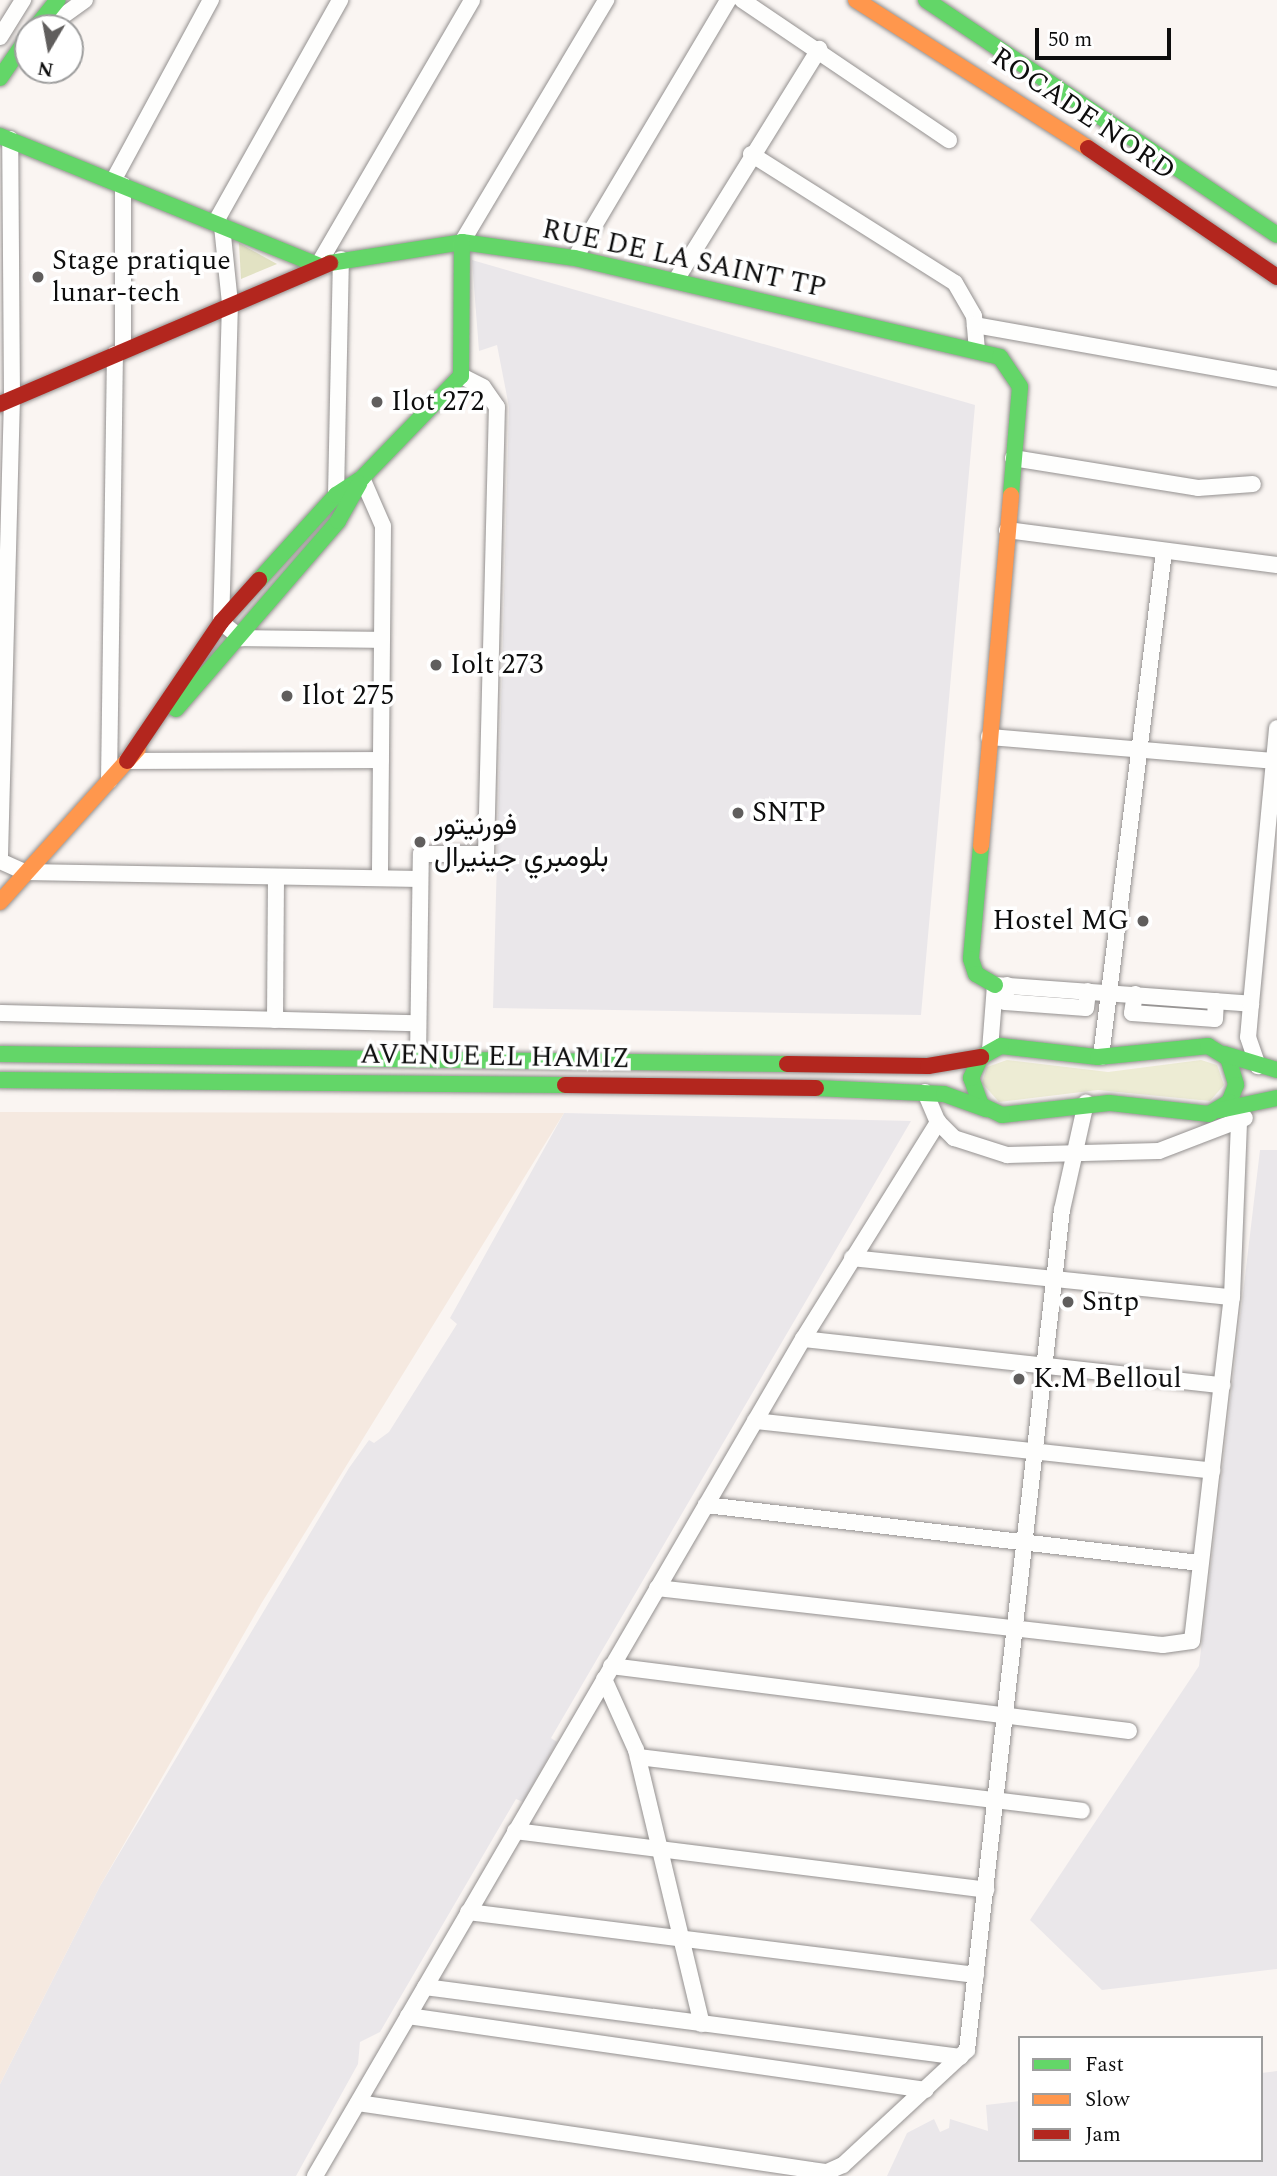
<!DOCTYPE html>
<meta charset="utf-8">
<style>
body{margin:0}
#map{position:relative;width:1277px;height:2176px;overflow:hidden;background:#faf5f2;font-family:Spectral,Vazirmatn,serif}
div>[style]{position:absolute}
.industrial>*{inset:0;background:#eae7ea}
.farmland>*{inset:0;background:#f5e9e0}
.green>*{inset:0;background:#edecd4}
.forest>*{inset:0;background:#e2e2c3}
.roads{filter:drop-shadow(0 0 2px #949190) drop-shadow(0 0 2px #949190)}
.street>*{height:16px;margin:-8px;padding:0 8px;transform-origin:8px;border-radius:8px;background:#fefefd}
.fast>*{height:16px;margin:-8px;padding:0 8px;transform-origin:8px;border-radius:8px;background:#63d668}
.slow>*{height:16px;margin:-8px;padding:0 8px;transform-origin:8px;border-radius:8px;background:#ff974d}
.jam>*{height:16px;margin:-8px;padding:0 8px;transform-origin:8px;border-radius:8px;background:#b3261e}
.dots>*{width:19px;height:19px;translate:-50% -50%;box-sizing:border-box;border:4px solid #fff;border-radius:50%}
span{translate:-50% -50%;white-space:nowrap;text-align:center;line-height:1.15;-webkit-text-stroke:7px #fff;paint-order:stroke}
.street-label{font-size:28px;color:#0d0d0d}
.poi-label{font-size:28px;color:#0d0d0d}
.left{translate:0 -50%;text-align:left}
.right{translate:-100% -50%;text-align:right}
.legend{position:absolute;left:1018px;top:2036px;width:245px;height:126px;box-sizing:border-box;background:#fff;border:2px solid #9e9e9e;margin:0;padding:9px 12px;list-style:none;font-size:21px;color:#0d0d0d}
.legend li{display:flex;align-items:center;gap:14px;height:35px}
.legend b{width:35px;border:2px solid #9e9e9e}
.north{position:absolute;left:14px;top:14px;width:70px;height:70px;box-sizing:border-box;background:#fff;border:2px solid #9e9e9e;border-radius:50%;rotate:190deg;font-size:19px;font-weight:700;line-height:28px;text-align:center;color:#0d0d0d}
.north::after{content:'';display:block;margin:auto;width:24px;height:32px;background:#605e5d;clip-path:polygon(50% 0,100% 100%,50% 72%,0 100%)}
.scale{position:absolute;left:1035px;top:28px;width:136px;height:32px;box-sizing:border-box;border:4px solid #0d0d0d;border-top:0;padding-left:9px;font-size:21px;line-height:24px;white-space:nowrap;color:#0d0d0d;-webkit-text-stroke:5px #fff;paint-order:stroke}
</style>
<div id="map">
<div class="industrial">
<div style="clip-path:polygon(472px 260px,975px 405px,921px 1015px,493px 1008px,509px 407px,497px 345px,479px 351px)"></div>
<div style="clip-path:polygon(564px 1113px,911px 1121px,551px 1738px,557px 1742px,523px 1802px,516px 1799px,380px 2032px,360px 2042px,358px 2064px,296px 2176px,0 2176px,0 2084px,100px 1886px,349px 1468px,369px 1440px,374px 1443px,389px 1432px,457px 1324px,450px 1318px)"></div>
<div style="clip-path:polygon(1260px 1150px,1277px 1150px,1277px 1969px,1102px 1990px,1030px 1920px,1199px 1666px)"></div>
<div style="clip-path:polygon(1277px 2071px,1277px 2176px,887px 2176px,907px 2133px,934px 2119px,940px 2132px,949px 2128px,950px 2119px,988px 2131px,986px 2105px,1020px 2101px,1020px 2160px,1261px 2160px,1261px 2073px)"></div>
</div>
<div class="farmland">
<div style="clip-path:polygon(0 1112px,564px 1113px,261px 1604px,100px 1886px,0 2084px)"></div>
</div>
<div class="green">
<div style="clip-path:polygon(1007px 1060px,1108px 1072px,1201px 1060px,1217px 1065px,1224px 1085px,1210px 1101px,1098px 1090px,999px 1102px,982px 1083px,987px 1067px)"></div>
</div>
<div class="forest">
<div style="clip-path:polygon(239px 243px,277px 264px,241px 279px)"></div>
</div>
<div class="roads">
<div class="street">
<div style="left:742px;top:0;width:250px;rotate:34.1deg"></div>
<div style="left:46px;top:28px;width:48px;rotate:-35.7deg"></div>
<div style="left:0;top:37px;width:44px;rotate:-58.1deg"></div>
<div style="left:751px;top:154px;width:241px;rotate:32.3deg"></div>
<div style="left:955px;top:283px;width:38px;rotate:60deg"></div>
<div style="left:974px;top:316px;width:34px;rotate:85deg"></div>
<div style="left:113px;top:181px;width:206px;rotate:-61.6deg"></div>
<div style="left:123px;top:185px;width:165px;rotate:90deg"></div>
<div style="left:215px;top:223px;width:256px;rotate:-60.7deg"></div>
<div style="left:222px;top:226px;width:77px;rotate:84.1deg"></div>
<div style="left:230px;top:303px;width:319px;rotate:91.6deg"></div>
<div style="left:221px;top:622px;width:26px;rotate:39deg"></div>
<div style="left:241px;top:638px;width:141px;rotate:0.8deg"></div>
<div style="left:462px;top:242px;width:282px;rotate:-59.2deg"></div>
<div style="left:575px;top:258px;width:300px;rotate:-59.3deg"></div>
<div style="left:318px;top:265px;width:306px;rotate:-59.8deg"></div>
<div style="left:676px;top:280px;width:272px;rotate:-58.2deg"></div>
<div style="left:975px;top:325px;width:307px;rotate:10.1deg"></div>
<div style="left:1013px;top:458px;width:187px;rotate:9.2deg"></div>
<div style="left:1198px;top:488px;width:55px;rotate:-4.2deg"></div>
<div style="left:362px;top:478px;width:52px;rotate:66.4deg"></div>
<div style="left:383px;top:526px;width:352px;rotate:90.5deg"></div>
<div style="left:336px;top:495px;width:236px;rotate:-88.8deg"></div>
<div style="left:1007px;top:530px;width:272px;rotate:7.4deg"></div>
<div style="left:989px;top:737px;width:286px;rotate:4.8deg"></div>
<div style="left:127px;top:761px;width:254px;rotate:-0.2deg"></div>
<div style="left:109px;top:781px;width:427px;rotate:-89.2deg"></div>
<div style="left:0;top:856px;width:457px;rotate:-88.5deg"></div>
<div style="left:12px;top:399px;width:260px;rotate:-90.4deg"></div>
<div style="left:0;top:861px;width:27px;rotate:24deg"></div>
<div style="left:25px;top:872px;width:395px;rotate:1deg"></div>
<div style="left:1007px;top:985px;width:17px;rotate:97deg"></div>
<div style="left:1005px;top:1002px;width:81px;rotate:4.2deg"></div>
<div style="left:1086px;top:1008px;width:17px;rotate:-83deg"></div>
<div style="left:1135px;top:994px;width:19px;rotate:99deg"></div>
<div style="left:1132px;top:1013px;width:83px;rotate:4.1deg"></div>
<div style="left:1215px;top:1019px;width:18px;rotate:-87deg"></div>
<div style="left:1251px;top:1004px;width:33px;rotate:95deg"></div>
<div style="left:1248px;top:1037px;width:31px;rotate:71deg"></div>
<div style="left:0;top:1013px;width:418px;rotate:1.4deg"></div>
<div style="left:275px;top:1020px;width:143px;rotate:-89.6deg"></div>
<div style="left:990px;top:1050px;width:65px;rotate:-85.6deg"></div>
<div style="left:995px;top:985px;width:257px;rotate:4.2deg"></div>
<div style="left:1251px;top:1004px;width:277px;rotate:-84.6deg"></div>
<div style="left:1101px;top:1057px;width:509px;rotate:-82.89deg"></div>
<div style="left:418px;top:1058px;width:204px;rotate:-89.2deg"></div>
<div style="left:421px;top:854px;width:65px"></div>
<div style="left:486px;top:854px;width:447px;rotate:-88.6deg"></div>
<div style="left:497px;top:407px;width:24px;rotate:-125deg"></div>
<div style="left:483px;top:387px;width:25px;rotate:-153deg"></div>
<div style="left:925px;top:1092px;width:33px;rotate:67deg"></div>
<div style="left:938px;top:1122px;width:23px;rotate:45deg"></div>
<div style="left:954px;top:1138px;width:56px;rotate:17.8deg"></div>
<div style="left:1007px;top:1155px;width:152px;rotate:-1.5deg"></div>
<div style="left:1159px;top:1151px;width:92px;rotate:-21deg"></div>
<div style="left:852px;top:1258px;width:382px;rotate:5.9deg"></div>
<div style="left:803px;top:1339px;width:422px;rotate:6.3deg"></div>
<div style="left:755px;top:1421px;width:460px;rotate:6.2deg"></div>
<div style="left:706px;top:1505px;width:498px;rotate:6.7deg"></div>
<div style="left:657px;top:1588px;width:509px;rotate:6.43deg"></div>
<div style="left:1163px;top:1645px;width:29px;rotate:-8deg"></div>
<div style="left:1192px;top:1641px;width:346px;rotate:-83.4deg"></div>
<div style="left:1232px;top:1297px;width:175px;rotate:-87.7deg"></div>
<div style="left:611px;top:1666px;width:522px;rotate:7.15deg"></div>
<div style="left:604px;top:1679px;width:78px;rotate:65.7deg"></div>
<div style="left:636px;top:1750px;width:282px;rotate:76.5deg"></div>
<div style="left:638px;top:1757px;width:447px;rotate:6.9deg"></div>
<div style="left:515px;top:1831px;width:475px;rotate:7.1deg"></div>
<div style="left:468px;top:1912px;width:512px;rotate:7.07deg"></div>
<div style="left:425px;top:1987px;width:540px;rotate:7.45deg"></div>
<div style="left:408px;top:2016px;width:523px;rotate:8.13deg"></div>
<div style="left:358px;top:2103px;width:474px;rotate:8.4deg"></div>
<div style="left:827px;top:2172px;width:17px;rotate:-24deg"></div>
<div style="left:843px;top:2165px;width:169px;rotate:-42.8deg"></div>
<div style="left:967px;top:2050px;width:845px;rotate:-83.55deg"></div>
<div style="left:1062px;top:1210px;width:110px;rotate:-77.4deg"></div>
<div style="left:315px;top:2176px;width:969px;rotate:-59.76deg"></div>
<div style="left:803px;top:1339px;width:256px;rotate:-58.1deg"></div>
</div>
<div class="fast">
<div style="left:926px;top:0;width:422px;rotate:33.8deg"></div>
<div style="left:35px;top:28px;width:36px;rotate:-51deg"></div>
<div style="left:0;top:78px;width:50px;rotate:-55.7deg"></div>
<div style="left:0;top:136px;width:343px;rotate:22.1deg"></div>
<div style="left:330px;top:263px;width:134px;rotate:-9deg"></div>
<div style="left:462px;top:242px;width:114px;rotate:8.1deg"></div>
<div style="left:575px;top:258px;width:436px;rotate:13.1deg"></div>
<div style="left:1000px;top:357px;width:36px;rotate:56deg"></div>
<div style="left:1020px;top:387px;width:108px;rotate:94.8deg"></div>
<div style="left:259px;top:580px;width:115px;rotate:-47.8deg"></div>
<div style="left:336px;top:495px;width:31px;rotate:-33deg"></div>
<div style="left:362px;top:478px;width:142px;rotate:-45.9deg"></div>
<div style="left:461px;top:376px;width:134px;rotate:-89.6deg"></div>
<div style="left:176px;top:709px;width:248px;rotate:-49.2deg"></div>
<div style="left:338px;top:521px;width:43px;rotate:-60.4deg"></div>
<div style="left:981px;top:846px;width:113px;rotate:95.1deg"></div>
<div style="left:971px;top:959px;width:16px;rotate:72deg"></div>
<div style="left:976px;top:974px;width:22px;rotate:30deg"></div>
<div style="left:1001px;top:1046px;width:98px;rotate:6.5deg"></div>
<div style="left:1098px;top:1057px;width:111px;rotate:-5.7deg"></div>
<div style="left:1208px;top:1046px;width:23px;rotate:31deg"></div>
<div style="left:1228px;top:1058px;width:28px;rotate:73deg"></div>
<div style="left:1236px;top:1085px;width:18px;rotate:112deg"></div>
<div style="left:1229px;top:1102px;width:23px;rotate:149deg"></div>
<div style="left:1209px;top:1114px;width:101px;rotate:-173.7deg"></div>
<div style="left:1109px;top:1103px;width:108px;rotate:173.6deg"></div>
<div style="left:1002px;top:1115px;width:23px;rotate:-155deg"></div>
<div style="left:981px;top:1105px;width:29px;rotate:-110deg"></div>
<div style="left:971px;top:1078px;width:23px;rotate:-65deg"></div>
<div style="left:981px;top:1057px;width:23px;rotate:-29deg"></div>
<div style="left:0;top:1054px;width:787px;rotate:0.73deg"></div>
<div style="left:1224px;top:1054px;width:55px;rotate:16.8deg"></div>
<div style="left:0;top:1080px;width:565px;rotate:0.51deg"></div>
<div style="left:816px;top:1088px;width:128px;rotate:2.7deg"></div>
<div style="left:944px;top:1094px;width:45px;rotate:19.7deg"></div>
<div style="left:1220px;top:1110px;width:58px;rotate:-11.9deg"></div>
</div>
<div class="slow">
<div style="left:856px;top:0;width:275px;rotate:32.5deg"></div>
<div style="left:981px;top:846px;width:352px;rotate:-85.1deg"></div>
<div style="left:0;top:902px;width:206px;rotate:-48deg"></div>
</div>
<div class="jam">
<div style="left:1088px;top:148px;width:229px;rotate:34.3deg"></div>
<div style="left:0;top:404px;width:359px;rotate:-23.1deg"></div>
<div style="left:127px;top:761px;width:168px;rotate:-55.9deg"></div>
<div style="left:221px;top:622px;width:57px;rotate:-47.9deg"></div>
<div style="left:787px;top:1064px;width:141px;rotate:0.8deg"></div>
<div style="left:928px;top:1066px;width:54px;rotate:-9.6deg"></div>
<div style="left:565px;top:1085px;width:251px;rotate:0.7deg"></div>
</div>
</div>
<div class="dots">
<div style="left:38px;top:277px;background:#605e5d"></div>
<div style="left:377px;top:402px;background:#605e5d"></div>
<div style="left:436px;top:665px;background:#605e5d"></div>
<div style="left:287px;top:696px;background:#605e5d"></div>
<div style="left:738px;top:813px;background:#605e5d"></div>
<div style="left:420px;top:842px;background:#605e5d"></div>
<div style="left:1143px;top:921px;background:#605e5d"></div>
<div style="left:1068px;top:1302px;background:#605e5d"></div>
<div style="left:1019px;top:1379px;background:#605e5d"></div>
</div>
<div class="street-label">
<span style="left:1083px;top:114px;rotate:34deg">ROCADE NORD</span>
<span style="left:684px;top:259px;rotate:12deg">RUE DE LA SAINT TP</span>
<span style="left:495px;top:1057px;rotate:1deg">AVENUE EL HAMIZ</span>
</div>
<div class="poi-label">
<span class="left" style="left:52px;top:277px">Stage pratique<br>lunar-tech</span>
<span class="left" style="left:391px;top:402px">Ilot 272</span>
<span class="left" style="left:450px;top:665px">Iolt 273</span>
<span class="left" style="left:301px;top:696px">Ilot 275</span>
<span class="left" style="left:752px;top:813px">SNTP</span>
<span class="left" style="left:434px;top:842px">فورنيتور<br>بلومبري جينيرال</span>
<span class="right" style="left:1129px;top:921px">Hostel MG</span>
<span class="left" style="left:1082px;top:1302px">Sntp</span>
<span class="left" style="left:1033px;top:1379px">K.M Belloul</span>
</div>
<ul class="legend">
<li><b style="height:9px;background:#63d668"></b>Fast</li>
<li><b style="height:9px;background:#ff974d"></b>Slow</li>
<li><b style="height:9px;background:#b3261e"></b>Jam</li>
</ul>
<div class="north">N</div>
<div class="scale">50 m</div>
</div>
